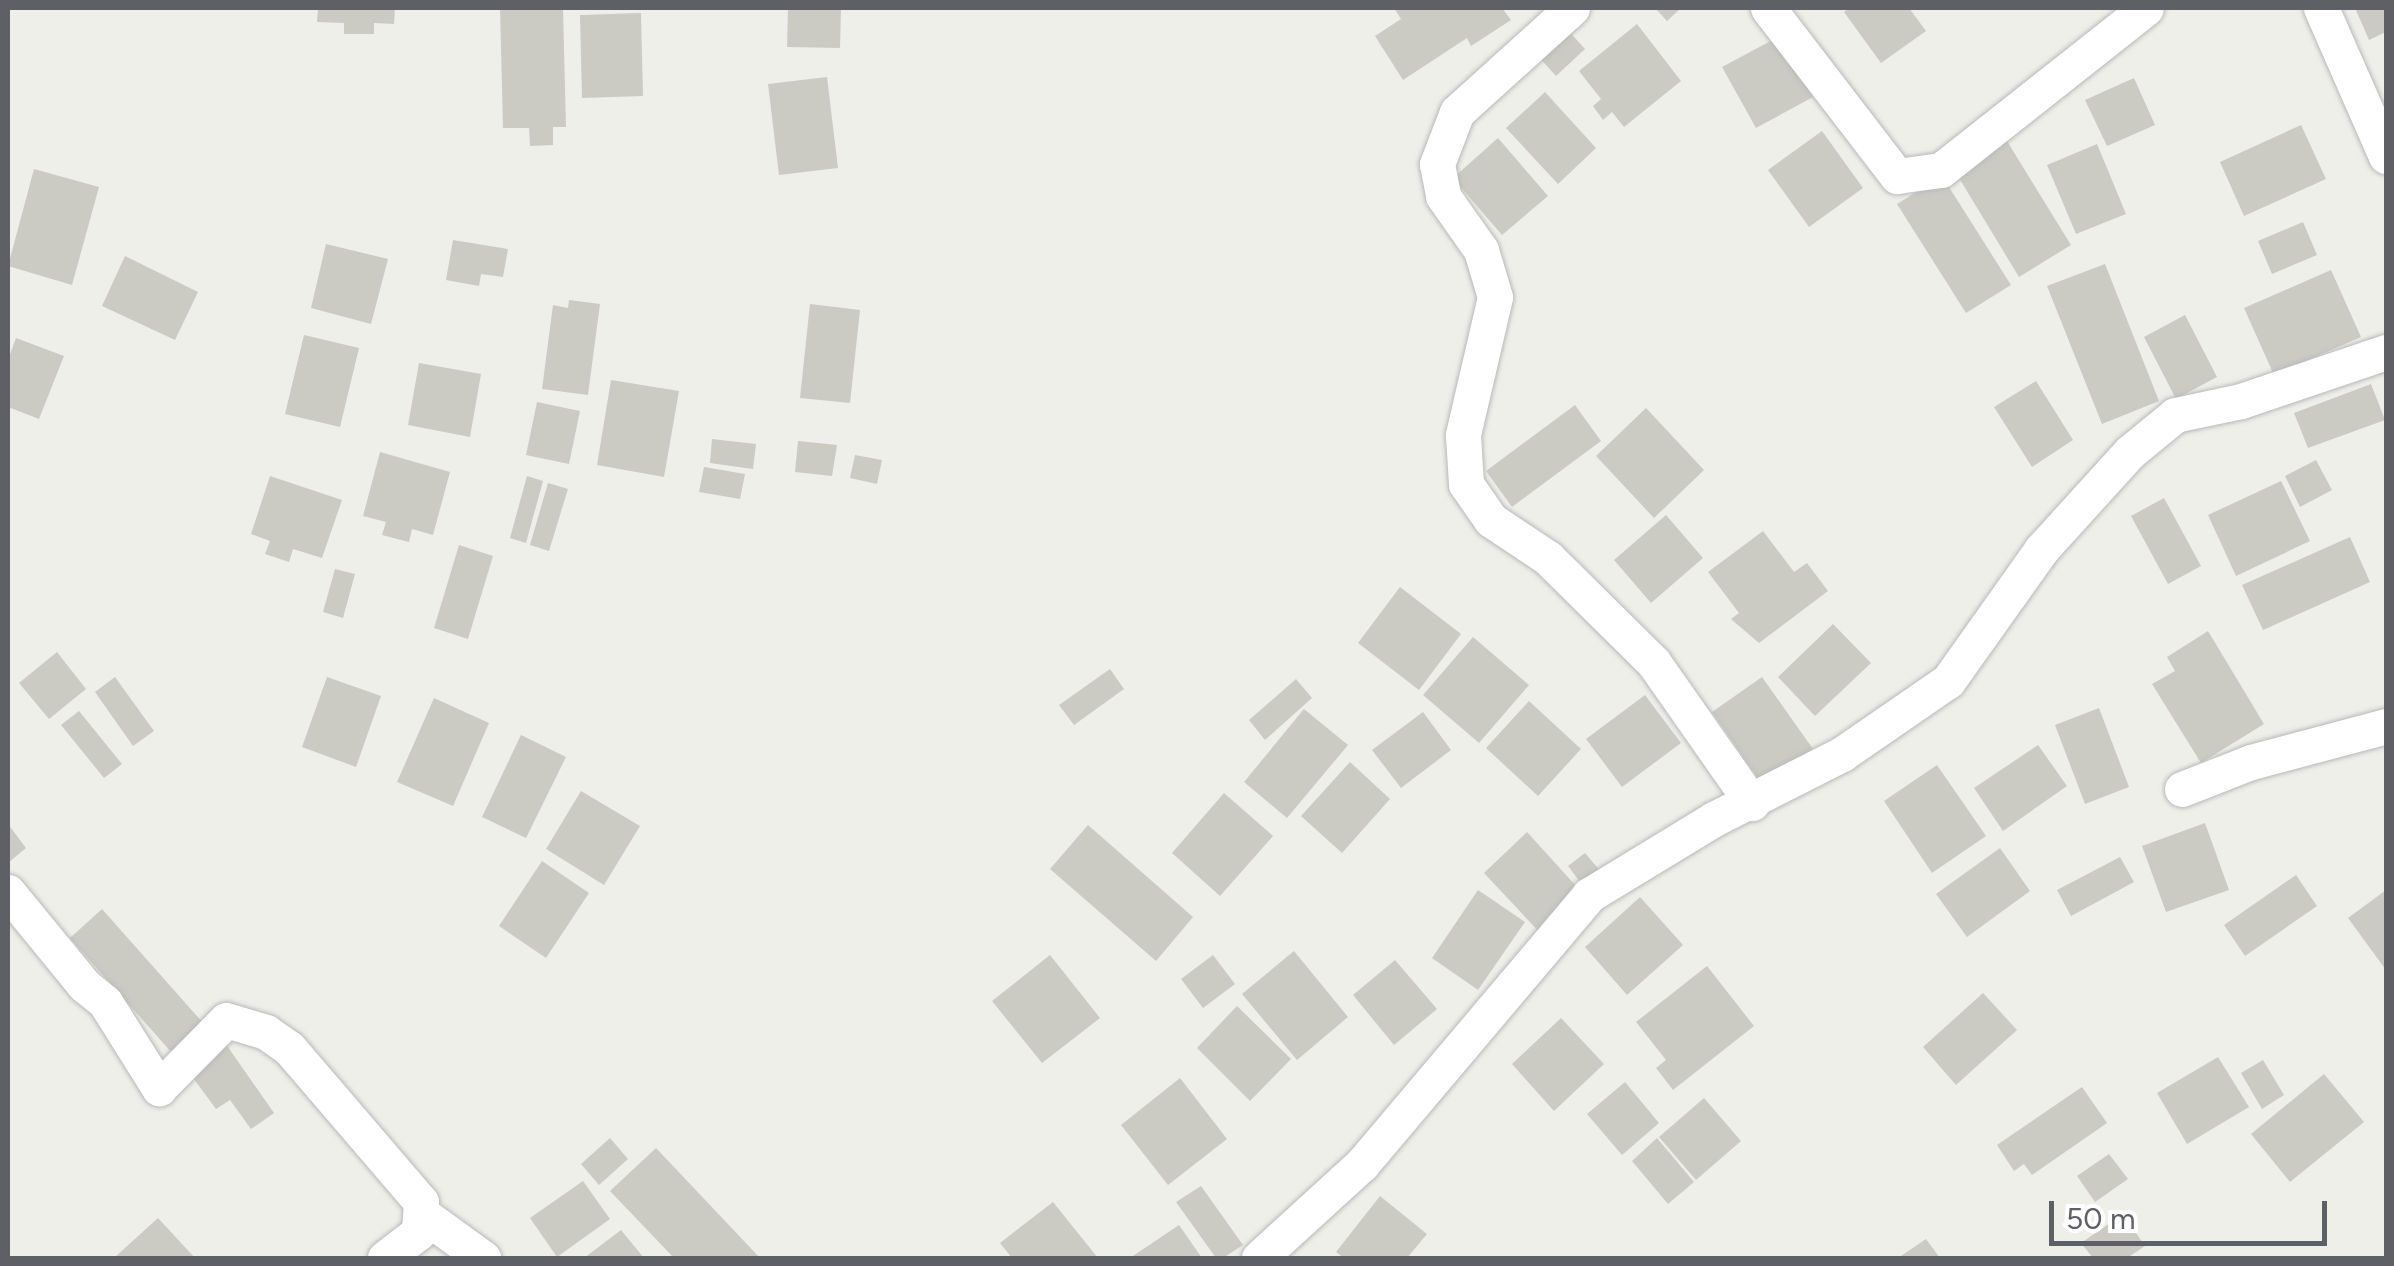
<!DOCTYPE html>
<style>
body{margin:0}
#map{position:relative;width:2394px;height:1266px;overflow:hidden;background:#eeefe8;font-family:Figtree,sans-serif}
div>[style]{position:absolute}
.building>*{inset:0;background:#cbcbc4}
.roads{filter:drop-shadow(0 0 2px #b8b8bc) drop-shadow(0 0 2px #b8b8bc)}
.minor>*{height:35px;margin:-17.5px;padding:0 17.5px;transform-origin:17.5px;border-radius:17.5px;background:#fff}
span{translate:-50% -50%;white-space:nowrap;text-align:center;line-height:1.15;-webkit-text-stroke:8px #fff;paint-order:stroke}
.frame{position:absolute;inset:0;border:10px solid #5f6066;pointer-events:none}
.scale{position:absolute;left:2049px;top:1201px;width:278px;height:45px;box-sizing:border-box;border:5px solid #5f6066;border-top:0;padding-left:12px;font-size:30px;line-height:35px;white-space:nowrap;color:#5f6066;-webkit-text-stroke:8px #fff;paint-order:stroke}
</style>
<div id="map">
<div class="building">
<div style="clip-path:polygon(318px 8px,395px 8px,394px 24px,374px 23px,374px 34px,344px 34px,344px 23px,317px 22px)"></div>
<div style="clip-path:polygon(500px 8px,563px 8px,566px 127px,553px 127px,553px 145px,530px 146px,529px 128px,503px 128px)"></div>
<div style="clip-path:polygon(788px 8px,841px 8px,840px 48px,787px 47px)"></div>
<div style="clip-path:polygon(1394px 8px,1502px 8px,1511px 20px,1471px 46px,1467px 38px,1403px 80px,1375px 36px,1401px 19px)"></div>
<div style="clip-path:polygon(1655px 8px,1681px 8px,1667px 21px)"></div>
<div style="clip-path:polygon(1850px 8px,1909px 8px,1926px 31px,1881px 63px,1844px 12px)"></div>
<div style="clip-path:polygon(2355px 8px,2386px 8px,2386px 32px,2369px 40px)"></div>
<div style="clip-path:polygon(641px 13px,643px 96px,582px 98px,580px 15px)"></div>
<div style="clip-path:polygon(1637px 24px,1681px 81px,1624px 127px,1612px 112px,1603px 120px,1593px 106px,1601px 99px,1579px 71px)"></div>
<div style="clip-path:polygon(1566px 28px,1585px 49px,1556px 76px,1536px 54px)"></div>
<div style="clip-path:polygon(1780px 36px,1813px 97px,1756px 128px,1722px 67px)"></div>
<div style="clip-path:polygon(827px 77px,838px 168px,779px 175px,768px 84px)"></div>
<div style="clip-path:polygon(2134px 78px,2155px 125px,2107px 146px,2085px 100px)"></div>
<div style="clip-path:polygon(1545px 92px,1596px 148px,1558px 184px,1506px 128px)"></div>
<div style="clip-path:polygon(2301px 125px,2326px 179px,2244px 216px,2220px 162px)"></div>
<div style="clip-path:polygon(1822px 131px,1863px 188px,1809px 227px,1768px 170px)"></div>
<div style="clip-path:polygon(1498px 138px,1548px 196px,1502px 235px,1453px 178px)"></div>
<div style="clip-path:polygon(2007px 141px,2071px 245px,2019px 277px,1956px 173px)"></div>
<div style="clip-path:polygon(2097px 144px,2126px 214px,2076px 234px,2047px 165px)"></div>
<div style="clip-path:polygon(34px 169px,99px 187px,72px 285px,8px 266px)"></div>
<div style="clip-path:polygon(1942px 176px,2011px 285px,1966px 313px,1897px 204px)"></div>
<div style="clip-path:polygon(2303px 222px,2317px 255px,2272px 274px,2258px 241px)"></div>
<div style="clip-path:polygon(453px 240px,508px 249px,503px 277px,481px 274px,479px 286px,446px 280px)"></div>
<div style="clip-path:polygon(326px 244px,388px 259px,371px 324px,311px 308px)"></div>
<div style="clip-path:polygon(125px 256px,198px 292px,175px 340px,102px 306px)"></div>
<div style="clip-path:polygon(2105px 264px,2159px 401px,2102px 424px,2047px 286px)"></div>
<div style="clip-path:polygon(2331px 270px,2361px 337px,2274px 375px,2244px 308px)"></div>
<div style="clip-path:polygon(569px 300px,600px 304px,588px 395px,542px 389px,553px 305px,568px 308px)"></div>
<div style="clip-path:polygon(810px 304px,860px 310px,850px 403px,800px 398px)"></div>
<div style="clip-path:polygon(2185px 315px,2217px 377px,2176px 399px,2144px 337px)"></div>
<div style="clip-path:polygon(304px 335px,359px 348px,340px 427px,285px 414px)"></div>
<div style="clip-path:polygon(16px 338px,64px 356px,39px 419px,8px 407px,8px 360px)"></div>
<div style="clip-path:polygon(419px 363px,481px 374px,470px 437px,408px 425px)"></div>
<div style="clip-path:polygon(611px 380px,679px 391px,664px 477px,597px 465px)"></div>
<div style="clip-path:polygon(2036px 381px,2073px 440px,2032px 467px,1994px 407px)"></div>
<div style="clip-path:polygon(2371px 384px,2385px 420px,2308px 448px,2294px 413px)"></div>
<div style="clip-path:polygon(537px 402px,580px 411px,569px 464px,526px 455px)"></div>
<div style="clip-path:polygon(1575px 405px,1601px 441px,1512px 507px,1486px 471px)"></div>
<div style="clip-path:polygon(1646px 408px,1704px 470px,1654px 518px,1596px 456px)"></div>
<div style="clip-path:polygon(712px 439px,756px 444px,753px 469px,710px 463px)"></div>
<div style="clip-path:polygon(798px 441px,837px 445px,832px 476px,795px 472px)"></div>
<div style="clip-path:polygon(380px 452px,450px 472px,433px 535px,412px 529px,409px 542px,382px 535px,386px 522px,363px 516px)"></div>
<div style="clip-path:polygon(855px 455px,882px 460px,877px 484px,850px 478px)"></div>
<div style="clip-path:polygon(2316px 460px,2332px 490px,2300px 507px,2285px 476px)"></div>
<div style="clip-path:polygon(704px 467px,745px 474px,740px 499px,699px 492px)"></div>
<div style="clip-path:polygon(270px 476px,342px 500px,322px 558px,293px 549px,289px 562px,265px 554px,270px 541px,251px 534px)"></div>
<div style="clip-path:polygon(527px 476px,543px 481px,526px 543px,510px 538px)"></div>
<div style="clip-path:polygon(2281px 481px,2310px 541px,2236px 576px,2208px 515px)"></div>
<div style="clip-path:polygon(548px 483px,568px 489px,549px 551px,530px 545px)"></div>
<div style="clip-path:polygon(2164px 498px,2201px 566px,2168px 584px,2131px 516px)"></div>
<div style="clip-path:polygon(1666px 515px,1703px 558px,1651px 603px,1614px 560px)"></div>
<div style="clip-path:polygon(1763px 531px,1794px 572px,1807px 563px,1828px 591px,1759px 643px,1731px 619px,1739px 613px,1708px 572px)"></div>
<div style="clip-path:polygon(2350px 537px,2370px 582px,2263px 630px,2242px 585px)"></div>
<div style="clip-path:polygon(459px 545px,493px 556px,468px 639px,434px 628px)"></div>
<div style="clip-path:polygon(335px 569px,355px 574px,343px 618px,323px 612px)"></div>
<div style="clip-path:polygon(1400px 587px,1461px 634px,1419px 690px,1358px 643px)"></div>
<div style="clip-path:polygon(1833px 624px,1871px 663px,1815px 716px,1778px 677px)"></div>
<div style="clip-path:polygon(2208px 631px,2264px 724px,2201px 763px,2152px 684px,2175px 671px,2167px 657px)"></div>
<div style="clip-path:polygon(1473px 637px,1529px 685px,1479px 743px,1423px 695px)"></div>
<div style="clip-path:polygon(57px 652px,86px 689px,49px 719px,19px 683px)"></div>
<div style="clip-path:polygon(1110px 669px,1124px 689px,1074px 725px,1059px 705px)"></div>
<div style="clip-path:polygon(115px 677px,154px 731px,133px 746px,95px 692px)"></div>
<div style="clip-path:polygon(327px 677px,381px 696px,356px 767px,302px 747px)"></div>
<div style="clip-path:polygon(1762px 677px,1813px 749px,1762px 784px,1712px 712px)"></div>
<div style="clip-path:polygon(1296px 679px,1312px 698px,1265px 740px,1249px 720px)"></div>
<div style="clip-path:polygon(1645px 695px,1681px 743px,1622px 787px,1586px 739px)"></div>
<div style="clip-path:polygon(434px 698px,489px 723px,453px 806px,397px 782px)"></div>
<div style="clip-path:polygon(1529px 701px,1581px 749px,1538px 796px,1486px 748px)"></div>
<div style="clip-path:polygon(2099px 708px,2129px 787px,2085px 804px,2055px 725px)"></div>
<div style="clip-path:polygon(1304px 709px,1348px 745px,1287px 818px,1244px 782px)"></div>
<div style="clip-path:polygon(79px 711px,122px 764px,104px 778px,61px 725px)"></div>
<div style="clip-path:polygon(1423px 712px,1451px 750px,1401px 788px,1372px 750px)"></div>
<div style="clip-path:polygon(521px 735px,566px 757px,526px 838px,482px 817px)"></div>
<div style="clip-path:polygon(2038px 745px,2067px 786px,2003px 831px,1974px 788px)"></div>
<div style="clip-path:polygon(1350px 762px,1390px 799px,1342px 853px,1301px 816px)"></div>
<div style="clip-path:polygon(1937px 765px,1986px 836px,1932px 873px,1884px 801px)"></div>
<div style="clip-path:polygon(581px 791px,640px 826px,604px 885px,546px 849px)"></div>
<div style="clip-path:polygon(1224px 793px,1273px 836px,1220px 896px,1172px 853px)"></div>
<div style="clip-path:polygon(2205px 823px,2229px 890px,2166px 912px,2142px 846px)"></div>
<div style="clip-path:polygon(8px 824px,26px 848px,8px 863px)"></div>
<div style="clip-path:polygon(1088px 825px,1193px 917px,1156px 961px,1050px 869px)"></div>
<div style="clip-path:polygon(1527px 832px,1586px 897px,1543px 936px,1484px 873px)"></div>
<div style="clip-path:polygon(2000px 848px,2030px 891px,1967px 937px,1936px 894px)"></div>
<div style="clip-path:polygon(1585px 853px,1602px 873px,1584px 887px,1568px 866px)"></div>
<div style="clip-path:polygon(2120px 857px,2134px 882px,2071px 916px,2057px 890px)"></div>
<div style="clip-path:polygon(542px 861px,589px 893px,546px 958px,499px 926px)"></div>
<div style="clip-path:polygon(2296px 875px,2317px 906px,2245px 956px,2224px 925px)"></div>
<div style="clip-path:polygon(1478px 890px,1525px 922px,1478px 990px,1432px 958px)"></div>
<div style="clip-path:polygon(2386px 890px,2386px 970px,2348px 918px)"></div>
<div style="clip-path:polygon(1640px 897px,1683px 945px,1627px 995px,1585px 947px)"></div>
<div style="clip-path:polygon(102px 909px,212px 1033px,180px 1062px,70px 938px)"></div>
<div style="clip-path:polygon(1294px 951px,1348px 1017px,1297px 1060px,1242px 994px)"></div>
<div style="clip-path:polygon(1050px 955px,1100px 1018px,1042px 1063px,992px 1001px)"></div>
<div style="clip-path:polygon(1213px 955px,1235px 984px,1203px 1008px,1181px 979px)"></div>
<div style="clip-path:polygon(1395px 960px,1437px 1009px,1394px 1045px,1353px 995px)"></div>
<div style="clip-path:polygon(1707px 966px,1754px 1026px,1673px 1090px,1656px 1068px,1666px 1060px,1636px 1022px)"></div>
<div style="clip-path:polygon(1983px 993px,2017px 1030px,1956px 1085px,1923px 1047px)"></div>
<div style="clip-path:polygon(1237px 1006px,1291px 1059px,1250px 1101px,1197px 1048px)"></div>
<div style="clip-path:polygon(1561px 1018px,1604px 1064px,1554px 1111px,1512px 1064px)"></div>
<div style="clip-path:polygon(223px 1040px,274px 1113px,251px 1129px,230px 1100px,216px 1109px,185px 1067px)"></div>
<div style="clip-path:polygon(2218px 1057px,2249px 1107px,2187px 1144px,2157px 1093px)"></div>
<div style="clip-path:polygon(2263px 1060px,2284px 1095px,2262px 1109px,2241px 1073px)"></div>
<div style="clip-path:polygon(2324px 1074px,2364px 1122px,2290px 1182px,2251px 1134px)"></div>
<div style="clip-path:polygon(1180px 1078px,1227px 1139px,1168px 1185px,1121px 1125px)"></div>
<div style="clip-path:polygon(1625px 1082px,1659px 1123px,1622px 1155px,1587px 1114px)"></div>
<div style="clip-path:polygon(2082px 1087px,2107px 1123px,2032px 1175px,2024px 1164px,2014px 1171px,1997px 1145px)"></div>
<div style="clip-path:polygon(1704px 1098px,1741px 1141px,1696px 1180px,1659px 1137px)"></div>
<div style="clip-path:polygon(610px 1138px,628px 1159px,599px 1185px,581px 1164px)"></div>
<div style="clip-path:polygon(1657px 1138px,1694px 1182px,1668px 1204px,1632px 1161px)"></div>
<div style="clip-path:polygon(656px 1148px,760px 1258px,674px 1258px,610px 1191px)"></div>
<div style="clip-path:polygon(2109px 1154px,2128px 1179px,2095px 1202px,2077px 1176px)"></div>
<div style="clip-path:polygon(583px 1181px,610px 1219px,557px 1257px,530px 1218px)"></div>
<div style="clip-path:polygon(1201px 1186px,1243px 1245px,1223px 1258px,1216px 1258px,1176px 1202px)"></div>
<div style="clip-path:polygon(1380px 1196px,1427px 1234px,1407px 1258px,1344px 1258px,1336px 1252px)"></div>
<div style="clip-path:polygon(1053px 1202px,1098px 1258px,1012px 1258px,1000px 1243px)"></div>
<div style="clip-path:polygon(2123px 1214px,2145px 1246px,2127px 1258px,2093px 1258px,2081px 1243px)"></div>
<div style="clip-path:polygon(158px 1218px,195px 1258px,114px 1258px)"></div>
<div style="clip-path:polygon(1179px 1225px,1202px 1258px,1130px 1258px)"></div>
<div style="clip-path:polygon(621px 1230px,644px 1258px,584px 1258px)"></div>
<div style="clip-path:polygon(1926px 1239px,1940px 1258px,1898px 1258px)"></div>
</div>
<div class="roads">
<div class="minor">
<div style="left:1572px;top:8px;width:155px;rotate:137.9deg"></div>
<div style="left:1457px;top:112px;width:56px;rotate:111deg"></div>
<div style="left:1437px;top:164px;width:33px;rotate:79deg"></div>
<div style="left:1443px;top:196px;width:66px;rotate:54.9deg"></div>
<div style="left:1481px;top:250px;width:49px;rotate:73.4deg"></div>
<div style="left:1495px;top:297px;width:142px;rotate:103.1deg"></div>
<div style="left:1463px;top:435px;width:49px;rotate:86.5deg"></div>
<div style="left:1466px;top:484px;width:44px;rotate:55.2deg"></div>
<div style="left:1491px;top:520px;width:69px;rotate:33.7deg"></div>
<div style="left:1548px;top:558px;width:149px;rotate:44.7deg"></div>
<div style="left:1654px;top:663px;width:171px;rotate:55deg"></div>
<div style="left:1768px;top:8px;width:212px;rotate:52.5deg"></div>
<div style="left:1897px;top:176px;width:44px;rotate:-7.8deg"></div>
<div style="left:1941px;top:170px;width:261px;rotate:-38.3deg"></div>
<div style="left:2321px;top:8px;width:162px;rotate:66.3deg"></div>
<div style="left:2182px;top:789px;width:74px;rotate:-21.4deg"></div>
<div style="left:2251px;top:762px;width:140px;rotate:-14.9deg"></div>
<div style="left:8px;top:892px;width:120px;rotate:50.7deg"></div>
<div style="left:84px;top:985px;width:27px;rotate:39deg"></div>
<div style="left:105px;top:1002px;width:102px;rotate:57.9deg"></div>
<div style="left:159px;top:1088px;width:95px;rotate:-45.4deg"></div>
<div style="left:226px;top:1020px;width:42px;rotate:16.7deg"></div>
<div style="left:266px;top:1032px;width:28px;rotate:35deg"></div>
<div style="left:289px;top:1048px;width:203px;rotate:49.4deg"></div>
<div style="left:421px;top:1202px;width:30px;rotate:94deg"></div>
<div style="left:419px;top:1232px;width:43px;rotate:142.6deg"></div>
<div style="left:425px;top:1216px;width:72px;rotate:35.9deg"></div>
<div style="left:1259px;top:1258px;width:139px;rotate:-42.4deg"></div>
<div style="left:1362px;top:1164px;width:352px;rotate:-49.8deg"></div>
<div style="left:1589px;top:895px;width:146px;rotate:-31.3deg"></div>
<div style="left:1714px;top:819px;width:144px;rotate:-26.9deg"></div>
<div style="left:1842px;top:754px;width:129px;rotate:-34.6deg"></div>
<div style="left:1948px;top:681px;width:161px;rotate:-54.6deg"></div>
<div style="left:2041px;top:550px;width:132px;rotate:-47.8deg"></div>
<div style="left:2130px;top:452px;width:58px;rotate:-39.4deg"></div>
<div style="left:2175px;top:415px;width:67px;rotate:-12deg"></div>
<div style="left:2241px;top:401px;width:153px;rotate:-18.7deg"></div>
</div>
</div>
<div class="frame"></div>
<div class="scale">50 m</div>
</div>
